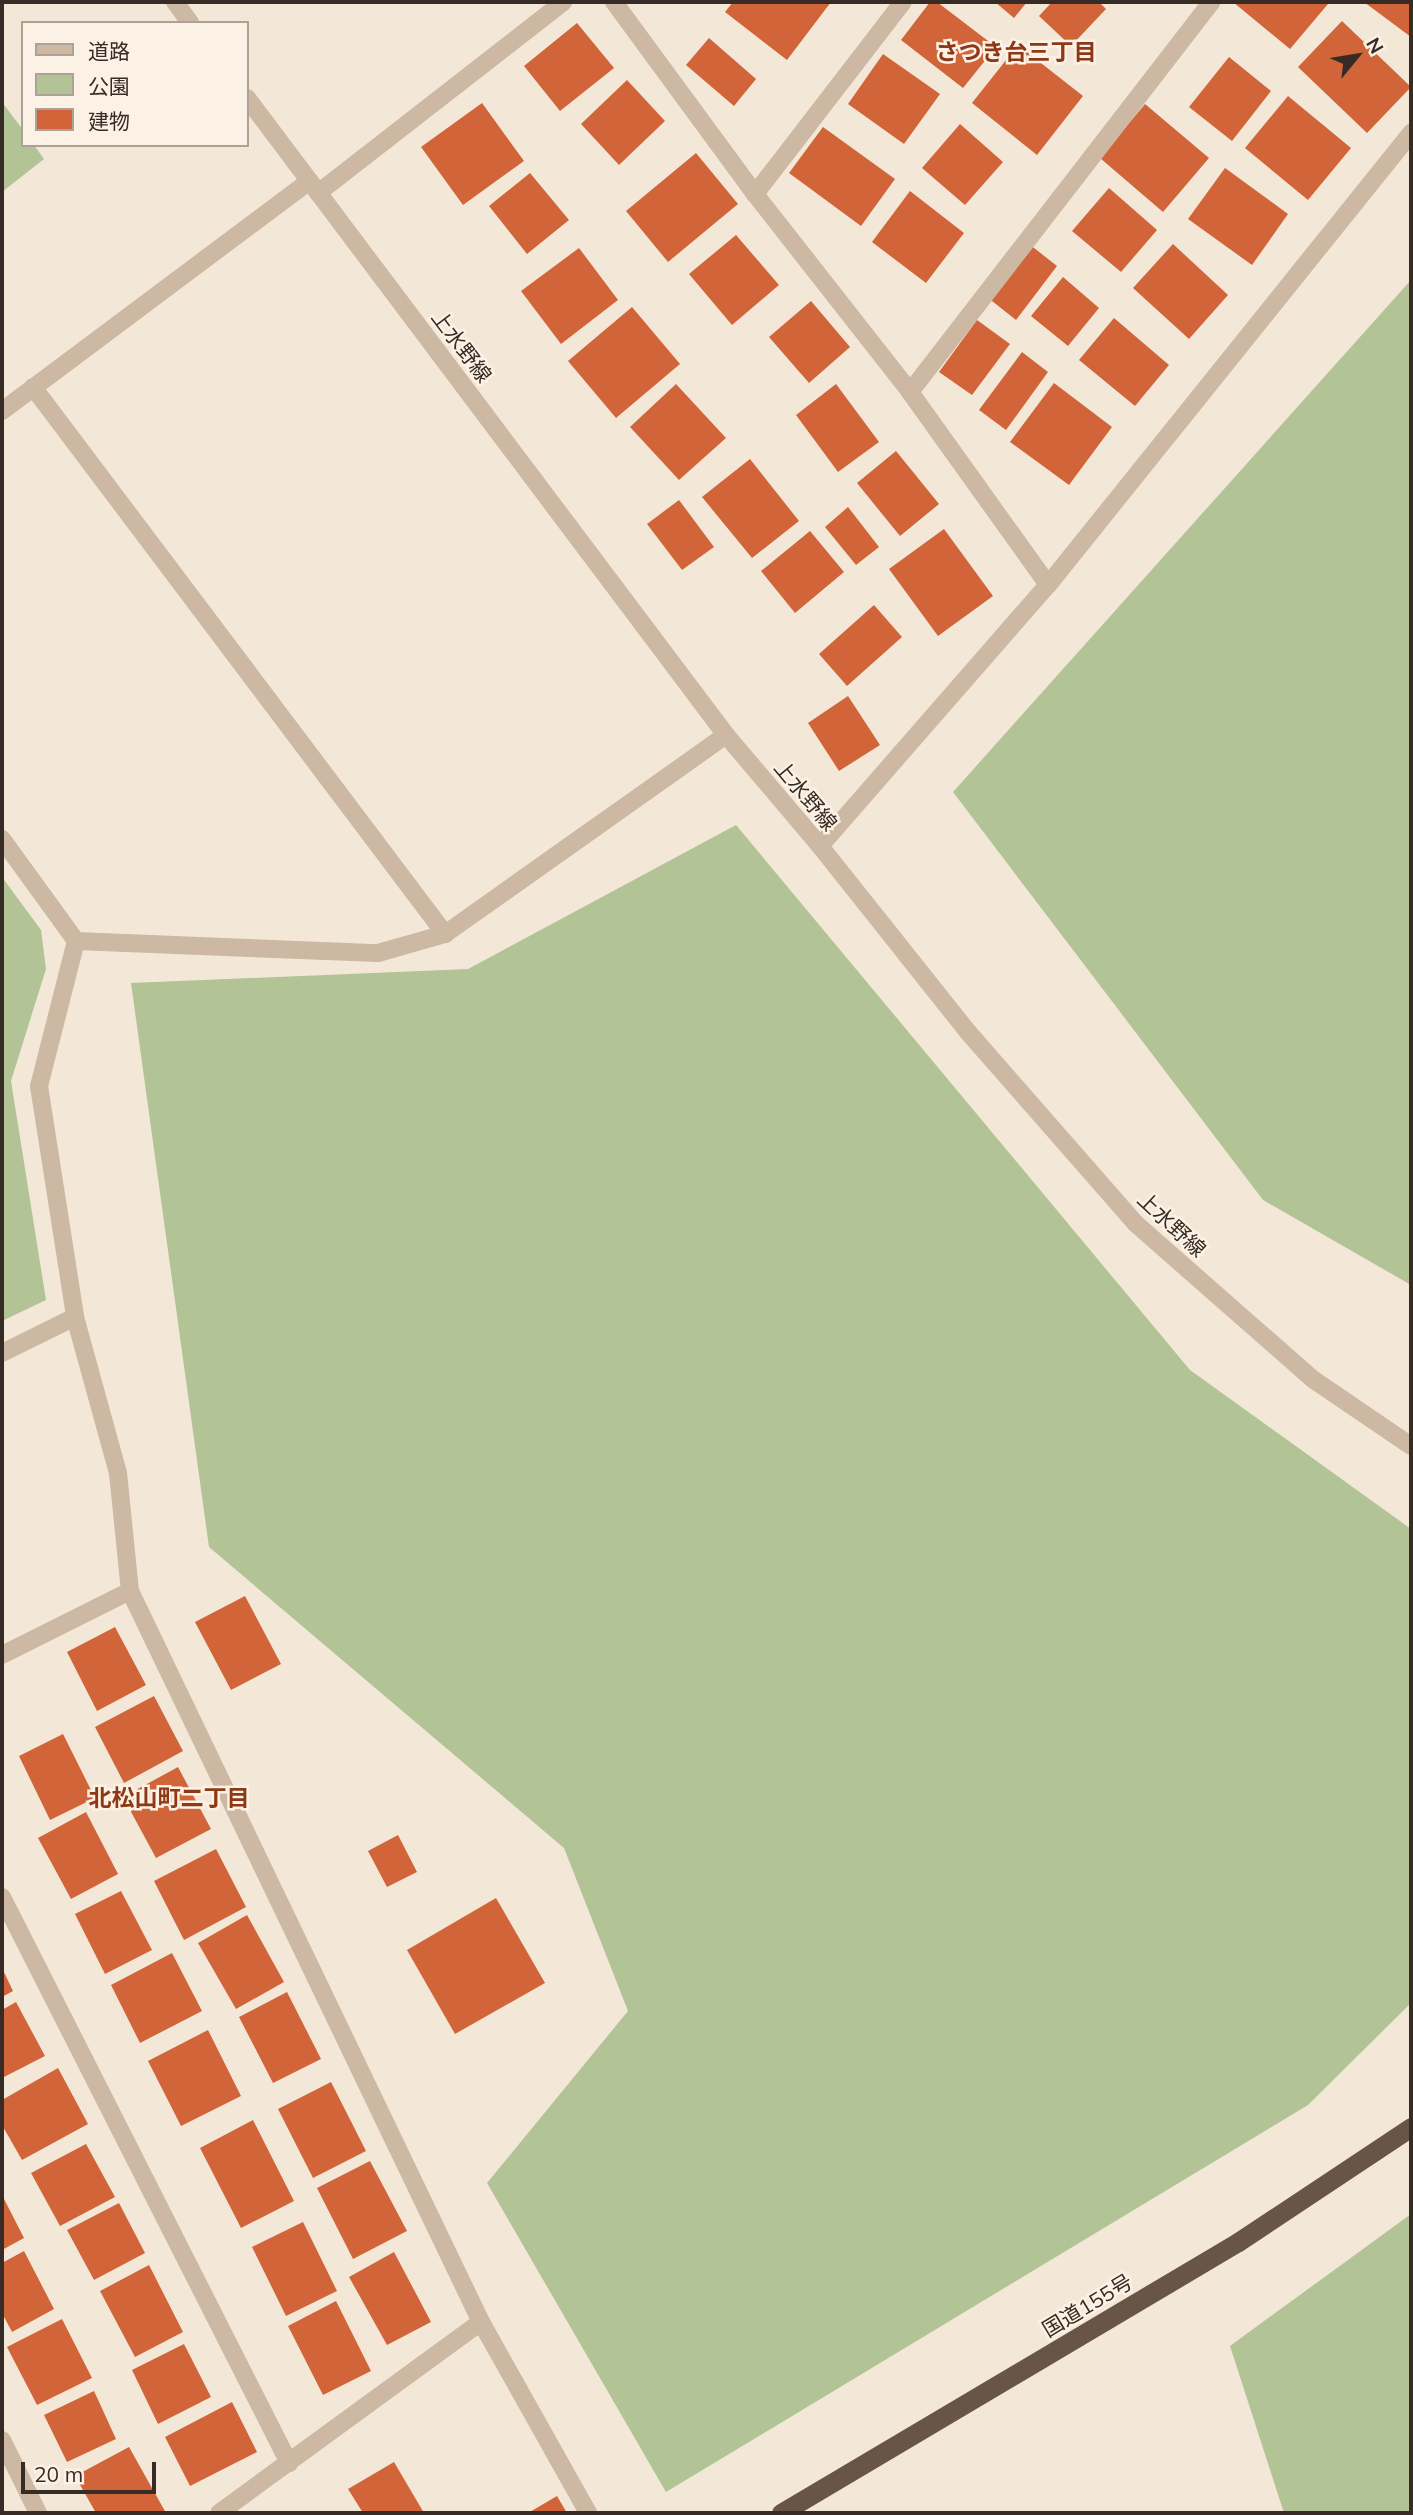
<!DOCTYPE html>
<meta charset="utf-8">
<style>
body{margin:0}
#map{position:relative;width:1413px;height:2515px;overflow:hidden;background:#f3e8d8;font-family:Mulish,"Noto Sans JP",sans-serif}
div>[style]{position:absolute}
.green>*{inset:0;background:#b2c396}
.building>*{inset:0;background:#d16438}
.minor>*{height:18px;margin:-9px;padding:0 9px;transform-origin:9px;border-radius:9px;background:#ccb8a3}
.tertiary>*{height:18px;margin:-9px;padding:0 9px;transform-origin:9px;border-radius:9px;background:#ccb8a3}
.trunk>*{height:19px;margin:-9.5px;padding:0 9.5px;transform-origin:9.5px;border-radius:9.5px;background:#695448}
span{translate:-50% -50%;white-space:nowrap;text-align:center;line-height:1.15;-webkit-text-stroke:5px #fbf1e4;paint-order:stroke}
.street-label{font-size:21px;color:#362c25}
.neighbourhood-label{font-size:23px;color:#8d3917;font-weight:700}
.frame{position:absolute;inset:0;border:4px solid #362c25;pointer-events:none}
.legend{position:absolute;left:21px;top:21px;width:228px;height:126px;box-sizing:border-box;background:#fbf1e4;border:2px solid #aca298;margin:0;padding:9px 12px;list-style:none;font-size:21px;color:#362c25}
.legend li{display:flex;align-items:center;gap:14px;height:35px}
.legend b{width:35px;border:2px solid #aca298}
.north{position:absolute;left:1322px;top:21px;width:70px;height:70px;-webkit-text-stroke:5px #fbf1e4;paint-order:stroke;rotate:60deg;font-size:19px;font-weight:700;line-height:28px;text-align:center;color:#362c25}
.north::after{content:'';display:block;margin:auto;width:24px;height:32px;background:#362c25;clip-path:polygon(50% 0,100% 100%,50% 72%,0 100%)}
.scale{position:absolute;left:21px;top:2462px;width:135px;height:32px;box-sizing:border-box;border:4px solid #362c25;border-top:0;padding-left:9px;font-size:21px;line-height:24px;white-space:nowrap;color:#362c25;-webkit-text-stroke:5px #fbf1e4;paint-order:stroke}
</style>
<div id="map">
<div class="green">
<div style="clip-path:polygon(2px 102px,23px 130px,23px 145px,34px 145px,44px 159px,2px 192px)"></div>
<div style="clip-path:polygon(1411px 280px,1411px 1285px,1263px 1200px,953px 792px)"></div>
<div style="clip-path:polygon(736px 825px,1190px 1370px,1411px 1529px,1411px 2003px,1308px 2105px,666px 2492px,487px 2183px,628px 2011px,564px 1848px,209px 1547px,131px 983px,468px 969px)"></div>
<div style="clip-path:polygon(2px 877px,41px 930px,46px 969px,11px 1081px,46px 1300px,2px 1321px)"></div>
<div style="clip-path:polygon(1411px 2214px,1411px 2513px,1284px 2513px,1230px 2346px)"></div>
</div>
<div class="building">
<div style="clip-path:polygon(733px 2px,831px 2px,787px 60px,725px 12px)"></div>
<div style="clip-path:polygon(930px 2px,937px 2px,996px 47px,963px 88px,901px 40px)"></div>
<div style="clip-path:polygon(995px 2px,1027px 2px,1014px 18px)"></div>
<div style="clip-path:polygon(1052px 2px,1099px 2px,1106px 9px,1071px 46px,1039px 16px)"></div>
<div style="clip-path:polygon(1233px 2px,1325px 2px,1328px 4px,1290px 49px)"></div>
<div style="clip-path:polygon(1364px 2px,1411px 2px,1411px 37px)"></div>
<div style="clip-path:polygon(1342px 21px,1411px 87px,1367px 133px,1298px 67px)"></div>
<div style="clip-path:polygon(577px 23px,614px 68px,560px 111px,524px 66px)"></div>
<div style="clip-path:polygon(709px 38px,756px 79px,734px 106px,686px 65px)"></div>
<div style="clip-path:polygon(1018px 45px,1083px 96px,1037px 155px,972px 103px)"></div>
<div style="clip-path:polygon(883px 54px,940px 94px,904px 144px,848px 104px)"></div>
<div style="clip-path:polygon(1229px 57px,1271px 91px,1232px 141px,1189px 107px)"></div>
<div style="clip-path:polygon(627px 80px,665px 121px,619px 165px,581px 124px)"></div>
<div style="clip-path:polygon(1288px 96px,1351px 148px,1308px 200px,1245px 148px)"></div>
<div style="clip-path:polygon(482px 103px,524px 161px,463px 205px,421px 147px)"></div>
<div style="clip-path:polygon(1145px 104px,1209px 158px,1163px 212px,1100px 158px)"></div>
<div style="clip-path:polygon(960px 124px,1003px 162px,965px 205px,922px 168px)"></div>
<div style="clip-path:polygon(823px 127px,895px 179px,861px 226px,789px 173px)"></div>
<div style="clip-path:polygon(696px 153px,738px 204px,668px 262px,626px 211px)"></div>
<div style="clip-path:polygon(1225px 168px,1288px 214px,1252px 265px,1188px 219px)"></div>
<div style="clip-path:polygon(530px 173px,569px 220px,527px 254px,489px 206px)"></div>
<div style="clip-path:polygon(1109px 188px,1157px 230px,1121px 272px,1072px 231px)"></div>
<div style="clip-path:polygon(910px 191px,964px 233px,926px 283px,872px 242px)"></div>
<div style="clip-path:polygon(736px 235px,779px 285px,732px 325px,689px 274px)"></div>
<div style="clip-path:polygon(1029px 244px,1057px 266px,1016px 320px,987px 297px)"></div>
<div style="clip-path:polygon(1173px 244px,1228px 295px,1189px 339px,1133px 288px)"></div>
<div style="clip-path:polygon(579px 248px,618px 300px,561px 344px,521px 291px)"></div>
<div style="clip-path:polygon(1063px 277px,1099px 308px,1068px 346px,1031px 316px)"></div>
<div style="clip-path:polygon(811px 301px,850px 347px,809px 383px,769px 337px)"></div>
<div style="clip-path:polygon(632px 307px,680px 364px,616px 418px,568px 361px)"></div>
<div style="clip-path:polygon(1114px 318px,1169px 365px,1135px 406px,1079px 360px)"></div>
<div style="clip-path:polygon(977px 320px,1010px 344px,972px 395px,939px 372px)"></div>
<div style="clip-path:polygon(1022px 352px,1048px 372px,1006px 430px,979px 410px)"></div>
<div style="clip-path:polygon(1054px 383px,1112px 427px,1069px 485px,1010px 442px)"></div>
<div style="clip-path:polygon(676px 384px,726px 438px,679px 480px,630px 427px)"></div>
<div style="clip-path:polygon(836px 384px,879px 442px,838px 472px,796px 415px)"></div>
<div style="clip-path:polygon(896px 451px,939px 504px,900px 536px,857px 483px)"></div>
<div style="clip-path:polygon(750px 459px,799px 521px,752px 558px,702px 497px)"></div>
<div style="clip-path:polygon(679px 500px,714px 547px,682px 570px,647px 524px)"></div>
<div style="clip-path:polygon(848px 507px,879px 547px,856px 565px,825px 527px)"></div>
<div style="clip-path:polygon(944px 529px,993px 596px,938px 636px,889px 569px)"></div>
<div style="clip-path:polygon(810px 531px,844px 572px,795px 613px,761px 571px)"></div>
<div style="clip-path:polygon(874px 605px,902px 637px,847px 686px,819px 654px)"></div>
<div style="clip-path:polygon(848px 696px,880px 745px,839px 771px,808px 723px)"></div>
<div style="clip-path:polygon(245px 1596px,281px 1664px,231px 1690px,195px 1622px)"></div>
<div style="clip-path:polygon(115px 1627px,146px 1685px,97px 1711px,67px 1652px)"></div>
<div style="clip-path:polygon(154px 1696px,183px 1751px,124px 1783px,95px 1727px)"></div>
<div style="clip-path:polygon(63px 1734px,95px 1798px,50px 1820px,19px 1756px)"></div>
<div style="clip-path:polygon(178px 1767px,211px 1829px,156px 1858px,123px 1797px)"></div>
<div style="clip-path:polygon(86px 1812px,118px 1874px,71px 1899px,38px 1838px)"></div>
<div style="clip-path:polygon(398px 1835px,417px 1872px,387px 1887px,368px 1851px)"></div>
<div style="clip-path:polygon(216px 1849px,246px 1907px,184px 1940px,154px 1881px)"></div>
<div style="clip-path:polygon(121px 1891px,152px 1950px,105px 1974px,75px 1914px)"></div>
<div style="clip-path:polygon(496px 1898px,545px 1983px,455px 2034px,407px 1950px)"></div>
<div style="clip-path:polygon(247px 1915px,284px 1982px,236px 2009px,198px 1943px)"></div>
<div style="clip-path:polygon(172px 1953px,202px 2011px,140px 2043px,111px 1985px)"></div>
<div style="clip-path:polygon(2px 1968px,13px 1991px,2px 1997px)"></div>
<div style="clip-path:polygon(287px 1992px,321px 2059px,273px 2083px,239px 2017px)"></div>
<div style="clip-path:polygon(16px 2002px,45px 2056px,2px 2078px,2px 2010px)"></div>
<div style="clip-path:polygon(208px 2030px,241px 2096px,181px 2126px,148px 2061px)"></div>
<div style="clip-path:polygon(58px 2068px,88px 2124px,22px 2160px,2px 2125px,2px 2100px)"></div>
<div style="clip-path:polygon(331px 2082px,366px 2151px,313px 2178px,278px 2109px)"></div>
<div style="clip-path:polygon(253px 2120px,294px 2201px,241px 2228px,200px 2148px)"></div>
<div style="clip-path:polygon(86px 2144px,115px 2197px,60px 2226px,31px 2173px)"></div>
<div style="clip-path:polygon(370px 2161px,407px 2231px,353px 2259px,317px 2188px)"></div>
<div style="clip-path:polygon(2px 2195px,24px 2238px,2px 2250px)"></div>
<div style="clip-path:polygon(119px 2203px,145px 2253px,94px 2280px,67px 2230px)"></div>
<div style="clip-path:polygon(303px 2222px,337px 2291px,286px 2316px,252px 2247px)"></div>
<div style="clip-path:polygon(24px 2251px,54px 2309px,12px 2332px,2px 2313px,2px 2263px)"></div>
<div style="clip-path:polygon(394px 2252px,431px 2322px,387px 2345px,349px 2277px)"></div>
<div style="clip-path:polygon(149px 2265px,183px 2332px,135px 2357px,100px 2291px)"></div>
<div style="clip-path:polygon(336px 2301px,371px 2371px,323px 2395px,288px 2326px)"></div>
<div style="clip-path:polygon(62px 2319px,92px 2378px,37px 2405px,7px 2347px)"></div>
<div style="clip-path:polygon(184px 2344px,211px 2397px,158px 2424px,132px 2370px)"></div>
<div style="clip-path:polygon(94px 2391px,116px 2439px,67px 2462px,44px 2415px)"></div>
<div style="clip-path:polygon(232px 2402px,257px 2452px,190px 2486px,165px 2437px)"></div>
<div style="clip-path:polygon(129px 2447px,166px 2513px,96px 2513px,75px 2476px)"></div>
<div style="clip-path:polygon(394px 2462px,424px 2513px,363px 2513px,348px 2489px)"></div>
<div style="clip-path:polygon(557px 2496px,567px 2513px,528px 2513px)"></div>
</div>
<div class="minor">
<div style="left:614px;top:2px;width:238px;rotate:53.7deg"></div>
<div style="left:755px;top:194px;width:251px;rotate:51.9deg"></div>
<div style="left:910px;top:392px;width:237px;rotate:54.4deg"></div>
<div style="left:318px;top:193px;width:311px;rotate:-37.9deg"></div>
<div style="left:755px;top:194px;width:242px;rotate:-52.4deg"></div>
<div style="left:33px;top:387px;width:685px;rotate:53.01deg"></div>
<div style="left:910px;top:392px;width:493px;rotate:-52.3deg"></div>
<div style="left:2px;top:411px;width:384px;rotate:-36.8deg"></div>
<div style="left:2px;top:839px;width:126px;rotate:54deg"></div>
<div style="left:820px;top:846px;width:347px;rotate:-48.9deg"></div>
<div style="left:1048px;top:585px;width:580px;rotate:-51.23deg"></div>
<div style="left:76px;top:941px;width:150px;rotate:104.3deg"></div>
<div style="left:39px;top:1086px;width:234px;rotate:81.1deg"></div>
<div style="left:75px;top:1317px;width:162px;rotate:74.6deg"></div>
<div style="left:118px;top:1473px;width:119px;rotate:84.2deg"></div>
<div style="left:130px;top:1591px;width:811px;rotate:64.35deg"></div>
<div style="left:481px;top:2322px;width:219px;rotate:60.7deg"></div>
<div style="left:76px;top:941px;width:302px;rotate:2.3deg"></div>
<div style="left:378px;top:953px;width:70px;rotate:-15.8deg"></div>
<div style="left:445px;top:934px;width:344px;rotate:-35.3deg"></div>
<div style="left:2px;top:1353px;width:81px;rotate:-26.3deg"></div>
<div style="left:2px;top:1655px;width:143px;rotate:-26.6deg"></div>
<div style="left:2px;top:1897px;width:635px;rotate:63.11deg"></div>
<div style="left:2px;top:2440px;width:81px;rotate:63.7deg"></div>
<div style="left:219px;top:2513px;width:324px;rotate:-36.1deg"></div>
</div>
<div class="tertiary">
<div style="left:175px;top:2px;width:26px;rotate:54deg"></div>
<div style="left:247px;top:98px;width:797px;rotate:53.06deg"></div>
<div style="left:726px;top:735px;width:145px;rotate:49.7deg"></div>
<div style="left:820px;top:846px;width:238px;rotate:51.5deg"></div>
<div style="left:968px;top:1032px;width:254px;rotate:48.8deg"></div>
<div style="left:1135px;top:1223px;width:238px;rotate:41.3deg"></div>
<div style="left:1314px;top:1380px;width:117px;rotate:34.2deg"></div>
</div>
<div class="trunk">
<div style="left:781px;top:2513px;width:531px;rotate:-30.67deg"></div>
<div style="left:1238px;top:2242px;width:208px;rotate:-33.6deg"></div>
</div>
<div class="street-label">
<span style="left:462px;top:346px;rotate:53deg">上水野線</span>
<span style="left:806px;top:795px;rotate:50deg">上水野線</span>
<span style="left:1172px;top:1224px;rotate:43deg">上水野線</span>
<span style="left:1087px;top:2305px;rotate:-31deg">国道155号</span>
</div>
<div class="neighbourhood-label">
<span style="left:1016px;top:52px">さつき台三丁目</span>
<span style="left:169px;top:1798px">北松山町二丁目</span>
</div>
<div class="frame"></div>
<ul class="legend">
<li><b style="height:9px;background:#ccb8a3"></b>道路</li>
<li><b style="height:19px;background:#b2c396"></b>公園</li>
<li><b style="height:19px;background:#d16438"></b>建物</li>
</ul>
<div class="north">N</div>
<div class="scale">20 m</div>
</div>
